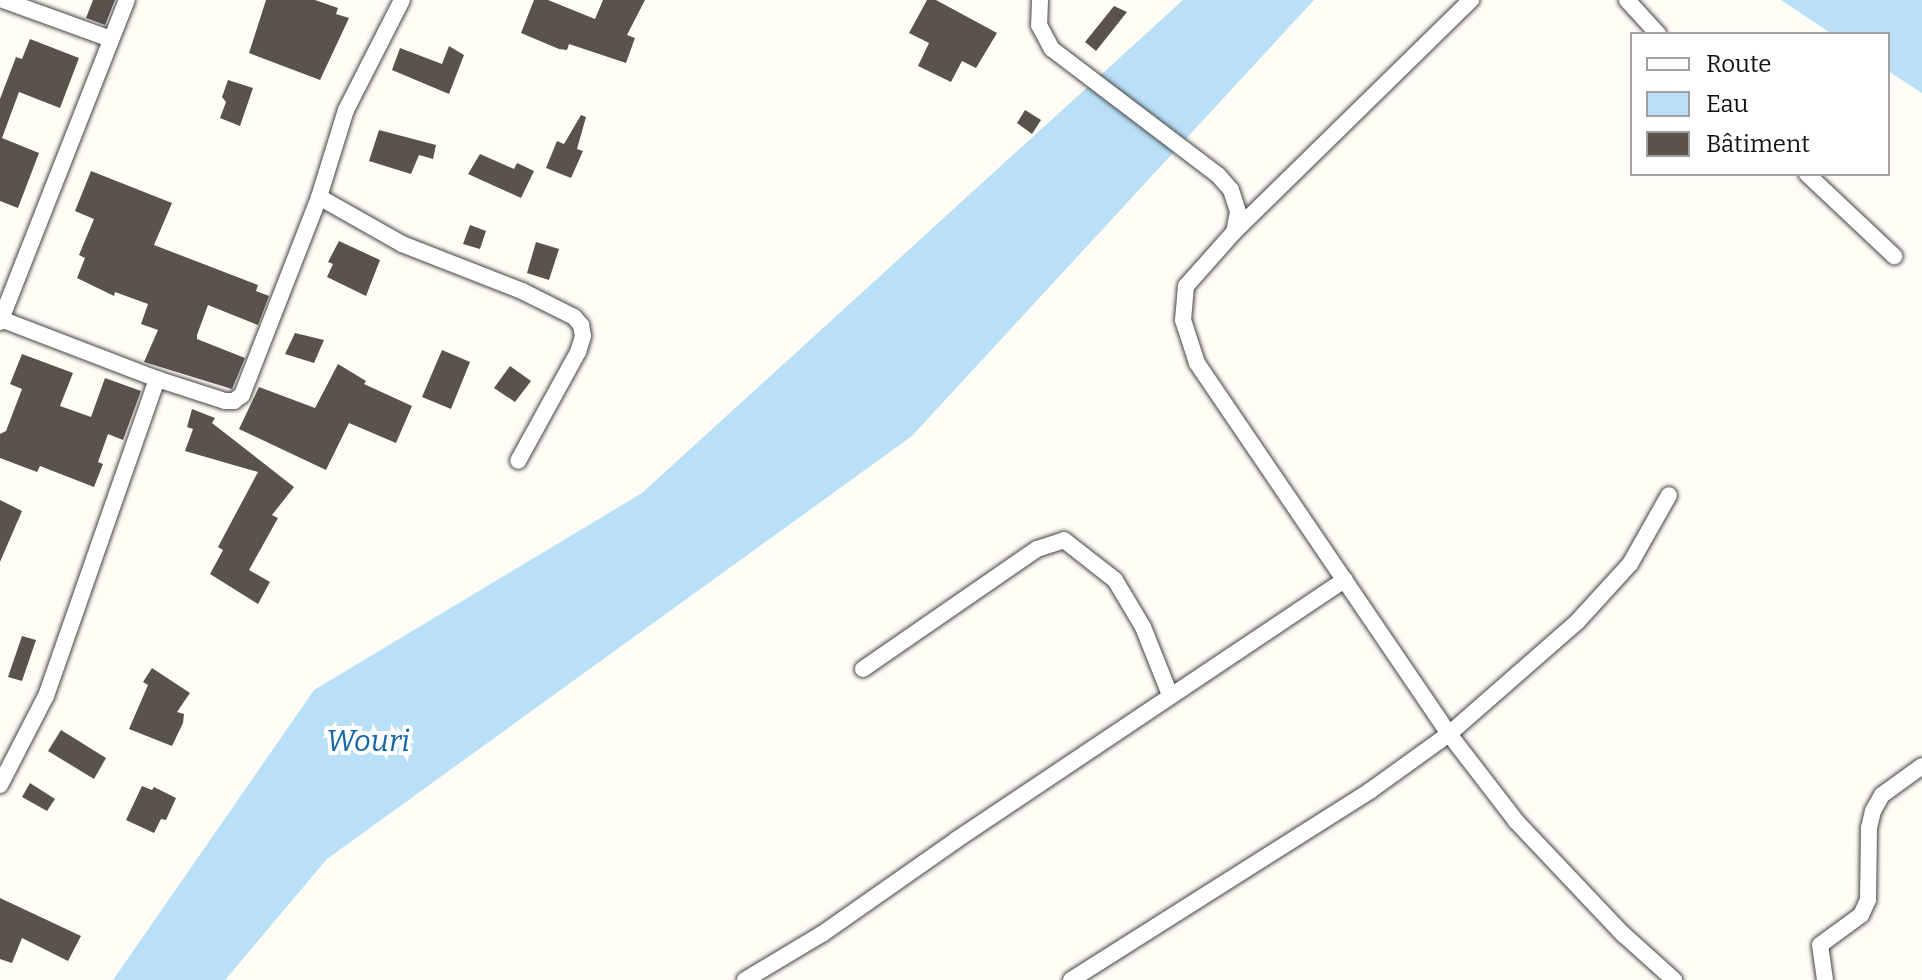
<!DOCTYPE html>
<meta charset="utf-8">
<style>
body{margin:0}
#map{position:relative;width:1922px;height:980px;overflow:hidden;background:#fffdf5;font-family:Bitter,serif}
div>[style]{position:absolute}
.water>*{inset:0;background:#b9e0f7}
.building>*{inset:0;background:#5a524d}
.roads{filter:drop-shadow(0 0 2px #444) drop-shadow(0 0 2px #444)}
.minor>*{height:16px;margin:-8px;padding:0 8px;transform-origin:8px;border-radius:8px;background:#fff}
span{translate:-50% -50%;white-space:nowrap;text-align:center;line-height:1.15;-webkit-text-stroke:8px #fff;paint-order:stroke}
.water-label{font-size:30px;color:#1768a6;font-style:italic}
.legend{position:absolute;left:1630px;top:32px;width:260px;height:144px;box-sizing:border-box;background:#fff;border:2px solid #a0a0a0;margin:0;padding:10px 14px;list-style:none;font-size:24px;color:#111}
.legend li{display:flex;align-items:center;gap:16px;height:40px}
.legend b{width:40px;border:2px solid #a0a0a0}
</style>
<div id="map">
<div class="water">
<div style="clip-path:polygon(1183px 0,1314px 0,912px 436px,327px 859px,225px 980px,113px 980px,314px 690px,642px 493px)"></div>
<div style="clip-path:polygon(1781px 0,1922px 0,1922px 93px,1888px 71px,1888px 34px,1832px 34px)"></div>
</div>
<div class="building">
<div style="clip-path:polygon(93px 0,115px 0,105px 25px,86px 18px)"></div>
<div style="clip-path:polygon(266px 0,315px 0,338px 8px,336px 14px,349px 18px,320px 80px,249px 53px)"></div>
<div style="clip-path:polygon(534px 0,548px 0,595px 19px,603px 0,645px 0,627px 35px,635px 38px,626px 63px,569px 44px,567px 50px,559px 49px,521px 33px)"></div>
<div style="clip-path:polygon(927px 0,936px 0,997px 33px,976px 68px,962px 61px,951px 82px,918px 66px,929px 43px,909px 33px)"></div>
<div style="clip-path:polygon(1114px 6px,1127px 12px,1096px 51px,1085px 42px)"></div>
<div style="clip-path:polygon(30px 39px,79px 58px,60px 108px,19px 92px,2px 138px,39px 153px,18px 208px,0 201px,0 99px,16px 57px,22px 59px)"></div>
<div style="clip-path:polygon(449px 46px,464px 55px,449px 94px,392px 70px,400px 48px,442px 64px)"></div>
<div style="clip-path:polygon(228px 80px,253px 88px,240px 126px,220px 118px,226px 102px,222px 97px)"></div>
<div style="clip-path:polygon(1025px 110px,1041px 120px,1032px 134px,1017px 123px)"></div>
<div style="clip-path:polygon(581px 115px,586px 117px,577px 149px,583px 151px,571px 178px,546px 168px,557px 141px,564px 144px)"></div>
<div style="clip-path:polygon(379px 130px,436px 145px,433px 159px,419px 155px,411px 174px,369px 161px)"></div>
<div style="clip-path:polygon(480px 154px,514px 169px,517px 163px,534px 171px,521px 198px,468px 174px)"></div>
<div style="clip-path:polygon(91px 171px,172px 203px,154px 245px,258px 285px,256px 291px,269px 296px,258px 325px,208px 305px,197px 335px,197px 339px,245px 358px,232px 389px,144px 362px,158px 330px,141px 324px,148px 304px,115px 292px,114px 296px,77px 278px,85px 258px,79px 255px,94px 219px,75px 211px)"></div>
<div style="clip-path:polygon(470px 225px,486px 231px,480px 249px,463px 244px)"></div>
<div style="clip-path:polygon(339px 241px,380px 260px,366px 296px,327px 277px,333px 264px,328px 262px)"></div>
<div style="clip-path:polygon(536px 242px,559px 249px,549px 280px,527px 273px)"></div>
<div style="clip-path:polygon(295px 333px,324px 340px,314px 363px,285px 354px)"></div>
<div style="clip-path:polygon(442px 350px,470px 362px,451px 409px,422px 397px)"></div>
<div style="clip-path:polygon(22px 354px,73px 373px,60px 406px,91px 417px,105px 378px,141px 391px,123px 440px,108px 434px,98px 462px,103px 464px,94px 487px,40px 466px,37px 472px,0 458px,0 434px,6px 431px,22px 389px,10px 384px)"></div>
<div style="clip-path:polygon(338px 364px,366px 381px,364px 384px,412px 406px,396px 443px,349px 423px,326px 470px,239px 429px,259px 387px,315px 408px)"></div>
<div style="clip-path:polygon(510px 366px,531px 381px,515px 402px,494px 388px)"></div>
<div style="clip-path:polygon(192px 409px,215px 418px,212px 423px,294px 487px,272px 515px,278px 518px,249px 570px,270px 582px,258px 604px,210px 574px,223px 550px,218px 547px,258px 472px,185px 451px,193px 429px,187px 427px)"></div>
<div style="clip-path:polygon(0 500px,22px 511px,0 562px)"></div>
<div style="clip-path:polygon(22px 636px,36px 640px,22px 681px,8px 677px)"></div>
<div style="clip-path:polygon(152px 668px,190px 693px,177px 712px,184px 714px,183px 723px,172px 746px,129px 729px,148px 685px,143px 682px)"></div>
<div style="clip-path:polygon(61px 730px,106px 758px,94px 779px,48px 751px)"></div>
<div style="clip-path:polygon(30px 783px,55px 799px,47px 811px,22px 797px)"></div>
<div style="clip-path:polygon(142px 786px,152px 790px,154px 787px,176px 798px,166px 820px,161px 819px,154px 833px,126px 820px)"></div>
<div style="clip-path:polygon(0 898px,81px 936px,68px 961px,22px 938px,12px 963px,0 959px)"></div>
</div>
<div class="roads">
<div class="minor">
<div style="left:3px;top:0;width:115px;rotate:19.9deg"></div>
<div style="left:1040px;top:0;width:25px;rotate:92deg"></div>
<div style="left:1039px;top:25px;width:27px;rotate:62deg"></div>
<div style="left:1052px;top:49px;width:208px;rotate:37.2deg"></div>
<div style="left:1218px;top:175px;width:20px;rotate:49deg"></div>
<div style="left:1231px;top:190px;width:23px;rotate:72deg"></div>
<div style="left:1238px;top:212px;width:20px;rotate:101deg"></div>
<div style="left:1234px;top:232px;width:72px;rotate:131.6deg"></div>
<div style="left:1186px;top:286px;width:34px;rotate:95deg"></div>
<div style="left:1183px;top:320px;width:45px;rotate:72deg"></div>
<div style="left:1197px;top:363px;width:448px;rotate:55.8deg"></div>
<div style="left:1449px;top:734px;width:110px;rotate:52.4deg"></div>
<div style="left:1516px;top:821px;width:156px;rotate:46.6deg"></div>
<div style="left:1623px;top:934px;width:69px;rotate:42deg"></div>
<div style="left:1627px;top:0;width:46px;rotate:47.6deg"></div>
<div style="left:1807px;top:174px;width:120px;rotate:43.3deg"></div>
<div style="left:319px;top:197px;width:95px;rotate:29.5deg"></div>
<div style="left:402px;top:244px;width:129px;rotate:21.4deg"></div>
<div style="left:522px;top:291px;width:58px;rotate:26.6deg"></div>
<div style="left:574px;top:317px;width:11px;rotate:49deg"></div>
<div style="left:581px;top:325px;width:11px;rotate:80deg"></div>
<div style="left:583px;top:336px;width:17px;rotate:107deg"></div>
<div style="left:578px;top:352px;width:124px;rotate:118.8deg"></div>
<div style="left:1234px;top:232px;width:332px;rotate:-44.4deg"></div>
<div style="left:0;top:322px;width:346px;rotate:-68.5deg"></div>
<div style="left:157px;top:379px;width:71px;rotate:17.9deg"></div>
<div style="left:225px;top:401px;width:9px"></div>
<div style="left:234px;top:401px;width:10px;rotate:-37deg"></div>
<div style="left:242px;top:395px;width:212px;rotate:-68.7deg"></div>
<div style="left:319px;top:197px;width:91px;rotate:-72.8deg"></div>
<div style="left:346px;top:110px;width:123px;rotate:-63deg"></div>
<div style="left:863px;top:669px;width:211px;rotate:-34.6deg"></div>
<div style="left:1037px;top:549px;width:28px;rotate:-18deg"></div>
<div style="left:1064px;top:540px;width:65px;rotate:38.1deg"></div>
<div style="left:1115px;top:580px;width:55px;rotate:59.2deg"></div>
<div style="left:1143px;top:627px;width:73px;rotate:68.3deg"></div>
<div style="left:0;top:785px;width:100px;rotate:-62.7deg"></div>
<div style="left:46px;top:696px;width:336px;rotate:-70.7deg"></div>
<div style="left:157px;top:379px;width:167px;rotate:-159deg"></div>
<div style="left:745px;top:980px;width:90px;rotate:-30.9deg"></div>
<div style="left:822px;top:934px;width:164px;rotate:-35deg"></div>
<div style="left:956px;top:840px;width:468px;rotate:-33.8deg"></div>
<div style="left:1071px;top:980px;width:355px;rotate:-32.3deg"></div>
<div style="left:1371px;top:790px;width:96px;rotate:-35.7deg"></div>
<div style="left:1449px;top:734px;width:170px;rotate:-41.2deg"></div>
<div style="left:1577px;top:622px;width:79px;rotate:-47.6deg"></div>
<div style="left:1630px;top:564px;width:79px;rotate:-60.5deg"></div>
<div style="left:1825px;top:980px;width:35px;rotate:-98deg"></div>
<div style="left:1820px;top:945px;width:51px;rotate:-36.2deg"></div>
<div style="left:1861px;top:915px;width:17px;rotate:-65deg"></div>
<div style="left:1868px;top:900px;width:72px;rotate:-89.2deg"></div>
<div style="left:1869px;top:828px;width:17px;rotate:-77deg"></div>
<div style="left:1873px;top:811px;width:18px;rotate:-61deg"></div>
<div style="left:1882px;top:795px;width:49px;rotate:-35.9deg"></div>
</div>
</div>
<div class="water-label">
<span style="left:368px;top:741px">Wouri</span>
</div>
<ul class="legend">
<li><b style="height:10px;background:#fff"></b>Route</li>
<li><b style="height:22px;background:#b9e0f7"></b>Eau</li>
<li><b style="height:22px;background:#5a524d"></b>Bâtiment</li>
</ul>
</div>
